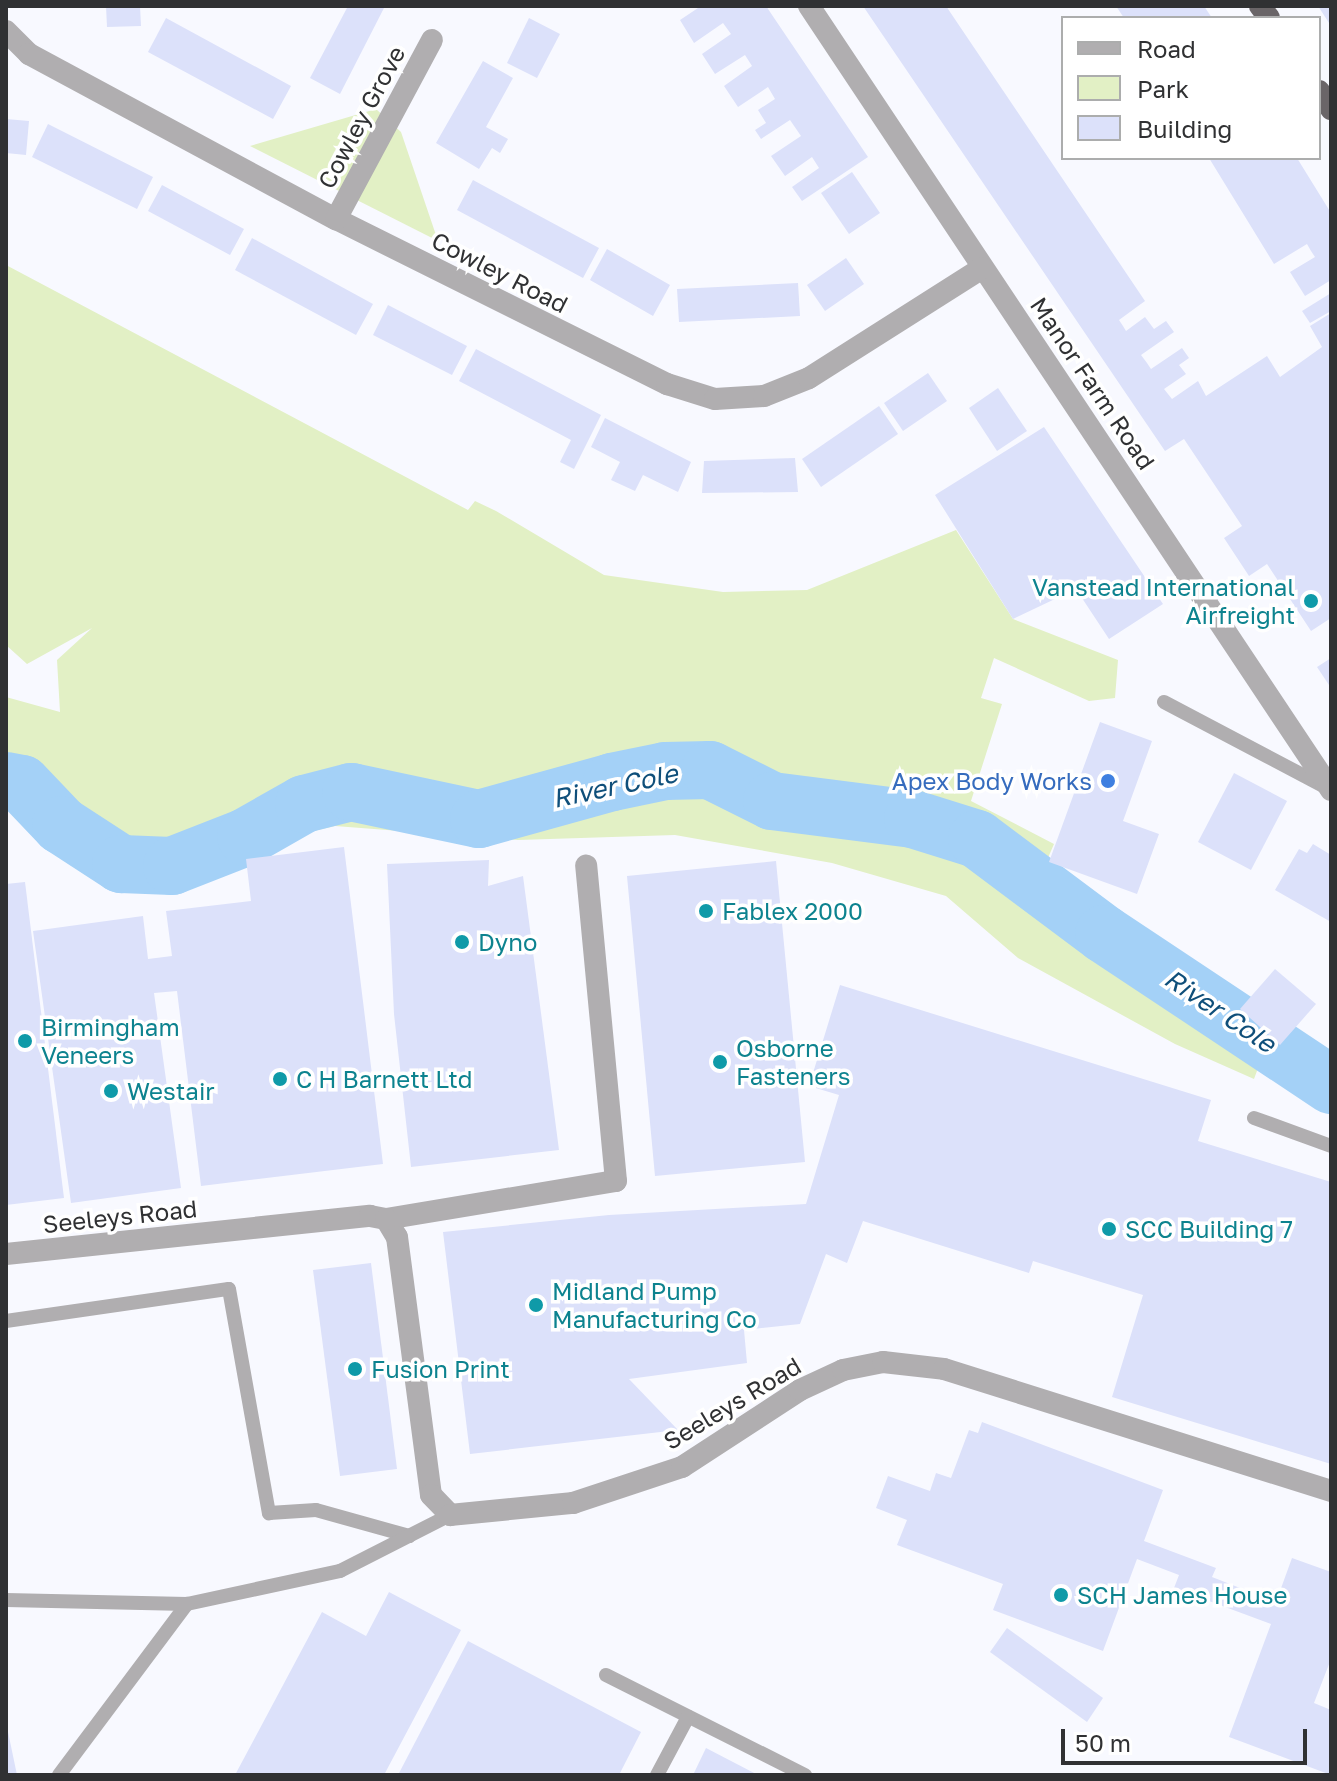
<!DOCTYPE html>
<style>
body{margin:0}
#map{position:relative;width:1337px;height:1781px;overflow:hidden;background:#f8f9ff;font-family:"Golos Text",sans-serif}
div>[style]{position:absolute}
.green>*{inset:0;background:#e2f0c5}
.river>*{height:58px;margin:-29px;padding:0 29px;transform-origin:29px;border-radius:29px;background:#a4d1f7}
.building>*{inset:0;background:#dce1fa}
.service>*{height:14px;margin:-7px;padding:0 7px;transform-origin:7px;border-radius:7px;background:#b0aeb0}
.minor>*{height:22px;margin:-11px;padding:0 11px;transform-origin:11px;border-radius:11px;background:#b0aeb0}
.trunk>*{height:22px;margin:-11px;padding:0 11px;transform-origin:11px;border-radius:11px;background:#6a6568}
.dots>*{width:22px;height:22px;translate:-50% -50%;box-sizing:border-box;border:4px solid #fff;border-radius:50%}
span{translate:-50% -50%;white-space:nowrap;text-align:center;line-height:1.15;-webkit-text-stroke:7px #fff;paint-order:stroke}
.street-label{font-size:24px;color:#303133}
.culture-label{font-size:24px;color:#0d838f}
.right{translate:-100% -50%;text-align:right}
.left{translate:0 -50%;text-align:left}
.shop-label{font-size:24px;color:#366cbe}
.water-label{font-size:26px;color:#0f4f7a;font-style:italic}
.frame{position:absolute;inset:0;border:8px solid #303133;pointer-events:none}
.legend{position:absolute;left:1061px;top:16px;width:260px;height:144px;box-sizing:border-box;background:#fff;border:2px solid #acadad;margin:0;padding:10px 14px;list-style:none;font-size:24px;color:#303133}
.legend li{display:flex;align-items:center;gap:16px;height:40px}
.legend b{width:40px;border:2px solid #acadad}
.scale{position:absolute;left:1061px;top:1729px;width:246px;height:36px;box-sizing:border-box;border:4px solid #303133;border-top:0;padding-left:10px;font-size:24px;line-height:28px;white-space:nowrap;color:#303133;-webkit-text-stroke:6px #fff;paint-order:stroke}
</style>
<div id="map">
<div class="green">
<div style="clip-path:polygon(376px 109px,401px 132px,438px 241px,250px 146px)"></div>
<div style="clip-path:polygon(6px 265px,468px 510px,475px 501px,496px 511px,604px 575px,723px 592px,807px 590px,956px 530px,1013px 619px,1118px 660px,1115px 698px,1089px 701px,994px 658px,981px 698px,1002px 704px,971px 801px,1054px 844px,1035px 888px,1050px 906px,1264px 1052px,1254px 1079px,1175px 1044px,1018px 958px,946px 896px,832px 863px,675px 835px,518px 840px,335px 826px,271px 841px,207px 868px,86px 851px,6px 794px,6px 697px,60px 712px,57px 660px,92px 628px,27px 664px,6px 645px)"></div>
</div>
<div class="river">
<div style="left:6px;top:781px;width:16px;rotate:11deg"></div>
<div style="left:22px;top:784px;width:57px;rotate:46.4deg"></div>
<div style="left:61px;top:825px;width:72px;rotate:33deg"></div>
<div style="left:121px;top:864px;width:51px;rotate:2.2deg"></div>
<div style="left:172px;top:866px;width:79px;rotate:-21.4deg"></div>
<div style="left:246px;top:837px;width:67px;rotate:-29.6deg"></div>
<div style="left:304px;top:804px;width:49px;rotate:-14.3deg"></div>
<div style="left:351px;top:792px;width:131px;rotate:11.9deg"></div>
<div style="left:479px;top:819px;width:138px;rotate:-15.5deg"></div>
<div style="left:612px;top:782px;width:54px;rotate:-11.7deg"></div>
<div style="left:665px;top:771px;width:45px;rotate:-1.3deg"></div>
<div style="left:710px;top:770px;width:69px;rotate:26.6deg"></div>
<div style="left:772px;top:801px;width:142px;rotate:7.3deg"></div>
<div style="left:913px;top:819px;width:67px;rotate:17.4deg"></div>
<div style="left:977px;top:839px;width:159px;rotate:36.8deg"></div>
<div style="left:1104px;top:934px;width:273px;rotate:33.6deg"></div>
</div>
<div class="building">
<div style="clip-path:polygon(106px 6px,140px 6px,141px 26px,107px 27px)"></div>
<div style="clip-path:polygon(348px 6px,384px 8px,340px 94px,310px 78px)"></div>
<div style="clip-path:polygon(701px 6px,766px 6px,868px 157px,802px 201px,792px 187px,819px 168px,812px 157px,785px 176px,771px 156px,801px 136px,790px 120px,761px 139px,755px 130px,766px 123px,758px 110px,775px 99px,768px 87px,738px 107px,724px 86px,752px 66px,745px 55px,715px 74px,702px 54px,731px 34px,723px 23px,694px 43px,680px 20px)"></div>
<div style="clip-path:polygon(863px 6px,946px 6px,1145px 301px,1119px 320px,1123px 326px,1126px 331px,1145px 317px,1154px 329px,1166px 321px,1174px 332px,1141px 355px,1147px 363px,1151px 369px,1182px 348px,1189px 358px,1179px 365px,1186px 374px,1164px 389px,1172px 399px,1198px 381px,1206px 396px,1267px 356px,1280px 377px,1322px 347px,1310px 326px,1331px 313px,1331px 618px,1311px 631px,1267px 564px,1249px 576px,1224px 538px,1242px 526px,1184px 439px,1165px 451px)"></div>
<div style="clip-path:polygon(1116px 6px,1204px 6px,1212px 18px,1124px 18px)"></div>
<div style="clip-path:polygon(1318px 6px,1331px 6px,1331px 26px)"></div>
<div style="clip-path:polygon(166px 18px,291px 86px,273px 119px,148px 52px)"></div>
<div style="clip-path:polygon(529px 18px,560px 34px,537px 78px,507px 63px)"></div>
<div style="clip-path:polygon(483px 61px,513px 78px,486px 127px,508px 139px,500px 153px,492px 148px,479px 169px,436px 143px)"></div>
<div style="clip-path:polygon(6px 119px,29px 121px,26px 155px,6px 153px)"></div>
<div style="clip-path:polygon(48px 124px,153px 177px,137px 209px,32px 157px)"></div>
<div style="clip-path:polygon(1209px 158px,1297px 158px,1331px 213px,1331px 280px,1305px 296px,1290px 272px,1315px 257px,1311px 251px,1307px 244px,1274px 264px)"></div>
<div style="clip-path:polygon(852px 172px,880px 213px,849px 234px,821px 193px)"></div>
<div style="clip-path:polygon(473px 180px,599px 248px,583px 278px,457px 210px)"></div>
<div style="clip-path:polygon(162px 185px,244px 229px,230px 255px,148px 211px)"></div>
<div style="clip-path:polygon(252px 238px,373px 304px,356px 335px,235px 270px)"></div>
<div style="clip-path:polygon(607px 249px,670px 285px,653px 316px,590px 280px)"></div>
<div style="clip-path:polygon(846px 258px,864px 284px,825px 311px,807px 285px)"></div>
<div style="clip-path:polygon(798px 283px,800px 316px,679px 322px,677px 289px)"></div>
<div style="clip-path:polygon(1331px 293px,1331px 311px,1310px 323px,1302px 311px)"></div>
<div style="clip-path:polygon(388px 305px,467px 346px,452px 375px,373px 335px)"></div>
<div style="clip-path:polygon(476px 349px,601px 415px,574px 469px,560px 462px,571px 440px,459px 381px)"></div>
<div style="clip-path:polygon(928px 373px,947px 401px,903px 431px,884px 403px)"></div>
<div style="clip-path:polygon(998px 388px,1027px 431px,997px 451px,969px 408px)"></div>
<div style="clip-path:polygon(879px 406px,898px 434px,821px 487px,802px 459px)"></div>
<div style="clip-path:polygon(605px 418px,691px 462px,678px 492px,643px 475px,635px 491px,611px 480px,620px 462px,591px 447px)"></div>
<div style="clip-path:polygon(1044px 427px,1163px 604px,1109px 639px,1076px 589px,1013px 619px,935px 495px)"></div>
<div style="clip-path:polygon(795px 458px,798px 492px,702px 493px,704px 461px)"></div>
<div style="clip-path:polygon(1331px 658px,1331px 688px,1317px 667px)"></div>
<div style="clip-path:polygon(1100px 722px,1152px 741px,1123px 821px,1159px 834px,1137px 894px,1049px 862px)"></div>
<div style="clip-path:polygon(1234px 773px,1287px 801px,1251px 870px,1198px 842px)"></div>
<div style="clip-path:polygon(1313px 844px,1331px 855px,1331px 922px,1275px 890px,1299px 849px,1307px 853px)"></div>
<div style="clip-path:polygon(344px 847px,383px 1164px,201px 1186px,177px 991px,154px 993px,181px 1188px,71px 1203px,33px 931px,143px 916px,148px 959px,172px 956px,166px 911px,251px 901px,246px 859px)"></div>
<div style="clip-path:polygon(489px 860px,488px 886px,523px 876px,559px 1150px,411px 1167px,394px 1014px,387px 864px)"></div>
<div style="clip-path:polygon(776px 861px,805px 1162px,655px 1176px,627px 876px)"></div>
<div style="clip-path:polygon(25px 882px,64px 1198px,6px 1205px,6px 884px)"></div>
<div style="clip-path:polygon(1275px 969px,1316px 1004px,1280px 1045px,1240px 1009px)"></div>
<div style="clip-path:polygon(840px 985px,1211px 1100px,1198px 1141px,1331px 1182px,1331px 1464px,1112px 1397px,1143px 1295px,1033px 1261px,1029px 1273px,863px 1221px,847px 1263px,826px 1254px,800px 1324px,744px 1330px,747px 1363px,629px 1379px,678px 1430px,470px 1454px,443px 1232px,609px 1215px,806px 1204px,839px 1095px,809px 1086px)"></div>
<div style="clip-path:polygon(371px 1263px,397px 1469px,340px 1476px,313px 1270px)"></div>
<div style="clip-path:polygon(982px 1422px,1163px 1490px,1144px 1541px,1216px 1568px,1212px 1577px,1276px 1602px,1292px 1558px,1331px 1572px,1331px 1659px,1314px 1703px,1331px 1710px,1331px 1775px,1229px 1737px,1271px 1624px,1174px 1588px,1179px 1575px,1137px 1559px,1103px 1651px,993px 1610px,1003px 1584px,897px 1545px,907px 1520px,876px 1508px,888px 1476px,930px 1491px,936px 1473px,951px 1478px,969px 1430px,978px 1433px)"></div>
<div style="clip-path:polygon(389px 1592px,461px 1630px,384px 1775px,235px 1775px,322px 1612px,366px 1636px)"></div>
<div style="clip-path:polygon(1007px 1628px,1103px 1698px,1087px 1722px,990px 1652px)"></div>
<div style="clip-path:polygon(468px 1641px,641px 1732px,619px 1775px,398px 1775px)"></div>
<div style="clip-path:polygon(6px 1727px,7px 1727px,17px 1775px,6px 1775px)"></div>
<div style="clip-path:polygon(706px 1748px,758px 1775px,693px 1775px)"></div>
</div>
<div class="service">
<div style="left:1164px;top:702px;width:184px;rotate:27.8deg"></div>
<div style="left:1254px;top:1118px;width:82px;rotate:20deg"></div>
<div style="left:6px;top:1321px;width:225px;rotate:-8.2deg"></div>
<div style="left:229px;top:1289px;width:228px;rotate:79.9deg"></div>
<div style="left:269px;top:1513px;width:47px;rotate:-3.7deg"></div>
<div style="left:316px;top:1510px;width:97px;rotate:15.6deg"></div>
<div style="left:6px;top:1600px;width:181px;rotate:1.3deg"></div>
<div style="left:187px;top:1604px;width:157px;rotate:-12.2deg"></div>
<div style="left:340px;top:1571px;width:123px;rotate:-27deg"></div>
<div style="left:606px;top:1675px;width:223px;rotate:26.7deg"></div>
<div style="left:59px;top:1775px;width:214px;rotate:-53.2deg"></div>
<div style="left:657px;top:1775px;width:66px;rotate:-61.9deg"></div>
</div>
<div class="minor">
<div style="left:809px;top:6px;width:942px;rotate:56.34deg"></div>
<div style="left:6px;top:31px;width:33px;rotate:45deg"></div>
<div style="left:29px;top:54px;width:349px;rotate:28.3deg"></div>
<div style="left:336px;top:219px;width:370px;rotate:26.5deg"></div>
<div style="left:667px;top:384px;width:50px;rotate:17.4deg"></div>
<div style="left:715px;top:399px;width:49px;rotate:-3.5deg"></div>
<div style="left:764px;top:396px;width:48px;rotate:-21.8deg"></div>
<div style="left:809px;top:378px;width:205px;rotate:-32.4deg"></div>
<div style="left:336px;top:219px;width:203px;rotate:-61.8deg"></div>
<div style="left:386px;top:1219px;width:233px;rotate:-9.4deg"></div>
<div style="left:616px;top:1181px;width:317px;rotate:-95.4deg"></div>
<div style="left:6px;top:1254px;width:366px;rotate:-6deg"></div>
<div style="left:370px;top:1216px;width:16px;rotate:11deg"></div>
<div style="left:386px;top:1219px;width:21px;rotate:59deg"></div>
<div style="left:397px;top:1237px;width:260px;rotate:82.5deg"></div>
<div style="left:431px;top:1495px;width:28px;rotate:46deg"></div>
<div style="left:450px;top:1515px;width:124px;rotate:-5.6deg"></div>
<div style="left:573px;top:1503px;width:115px;rotate:-18.3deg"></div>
<div style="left:682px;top:1467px;width:141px;rotate:-33.1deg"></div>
<div style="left:800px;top:1390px;width:47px;rotate:-24.9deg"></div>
<div style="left:843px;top:1370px;width:41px;rotate:-11.3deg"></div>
<div style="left:883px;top:1362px;width:61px;rotate:6.5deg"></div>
<div style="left:944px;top:1369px;width:406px;rotate:17.5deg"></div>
</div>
<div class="trunk">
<div style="left:1260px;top:6px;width:15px;rotate:53deg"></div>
<div style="left:1319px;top:91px;width:22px;rotate:56deg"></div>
</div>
<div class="dots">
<div style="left:1311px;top:601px;background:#0f9aa8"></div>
<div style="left:1108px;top:781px;background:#3f7fe0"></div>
<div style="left:706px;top:911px;background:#0f9aa8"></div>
<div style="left:462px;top:942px;background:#0f9aa8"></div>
<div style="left:25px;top:1041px;background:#0f9aa8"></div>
<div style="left:720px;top:1062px;background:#0f9aa8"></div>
<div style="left:280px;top:1079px;background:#0f9aa8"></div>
<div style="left:111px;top:1091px;background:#0f9aa8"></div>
<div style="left:1109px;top:1229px;background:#0f9aa8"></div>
<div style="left:536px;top:1305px;background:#0f9aa8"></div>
<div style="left:355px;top:1369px;background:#0f9aa8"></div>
<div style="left:1061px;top:1595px;background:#0f9aa8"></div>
</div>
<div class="street-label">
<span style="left:361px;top:117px;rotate:-62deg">Cowley Grove</span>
<span style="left:500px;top:272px;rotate:27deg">Cowley Road</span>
<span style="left:1093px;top:383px;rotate:56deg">Manor Farm Road</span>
<span style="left:120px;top:1216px;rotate:-6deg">Seeleys Road</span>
<span style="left:732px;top:1403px;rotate:-31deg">Seeleys Road</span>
</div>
<div class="culture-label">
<span class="right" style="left:1295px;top:601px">Vanstead International<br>Airfreight</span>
<span class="left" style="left:722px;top:911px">Fablex 2000</span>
<span class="left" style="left:478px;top:942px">Dyno</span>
<span class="left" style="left:41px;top:1041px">Birmingham<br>Veneers</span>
<span class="left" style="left:736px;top:1062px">Osborne<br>Fasteners</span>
<span class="left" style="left:296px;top:1079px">C H Barnett Ltd</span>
<span class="left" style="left:127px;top:1091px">Westair</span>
<span class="left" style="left:1125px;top:1229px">SCC Building 7</span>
<span class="left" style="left:552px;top:1305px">Midland Pump<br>Manufacturing Co</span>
<span class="left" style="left:371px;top:1369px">Fusion Print</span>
<span class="left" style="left:1077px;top:1595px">SCH James House</span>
</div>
<div class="shop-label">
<span class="right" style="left:1092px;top:781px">Apex Body Works</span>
</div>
<div class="water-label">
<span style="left:615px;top:786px;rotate:-12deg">River Cole</span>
<span style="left:1220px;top:1011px;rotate:34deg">River Cole</span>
</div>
<div class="frame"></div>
<ul class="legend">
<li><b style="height:10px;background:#b0aeb0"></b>Road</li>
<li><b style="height:22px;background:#e2f0c5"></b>Park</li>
<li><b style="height:22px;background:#dce1fa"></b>Building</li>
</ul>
<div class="scale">50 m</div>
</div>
